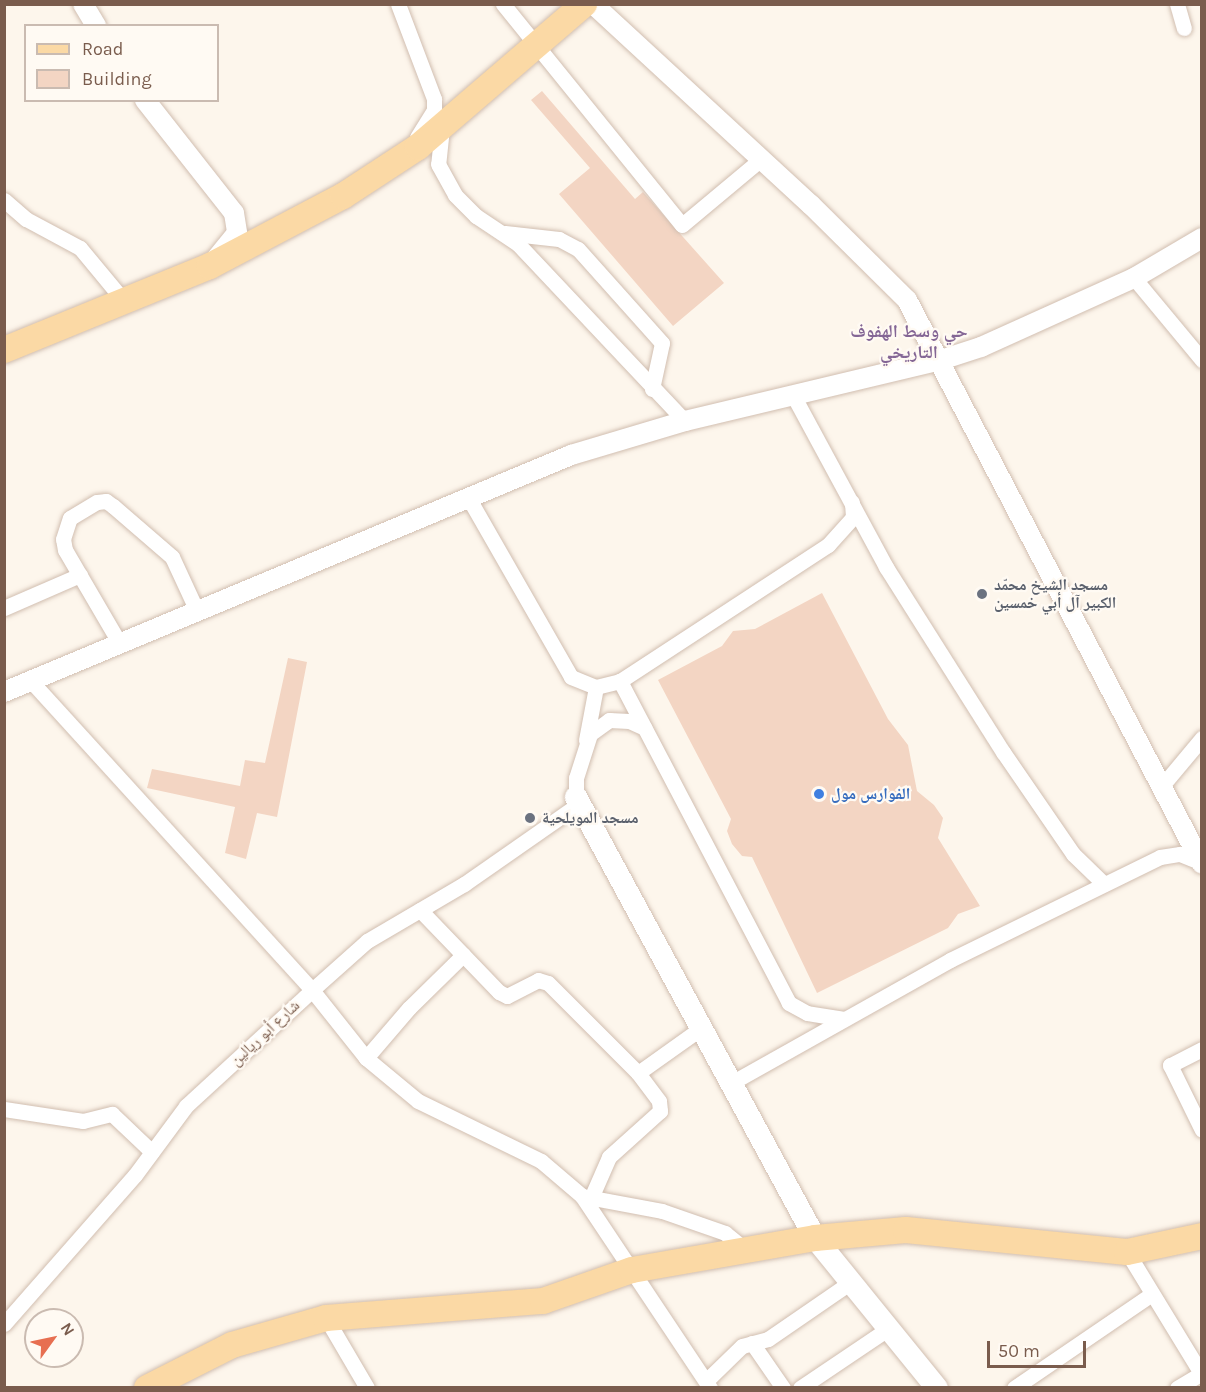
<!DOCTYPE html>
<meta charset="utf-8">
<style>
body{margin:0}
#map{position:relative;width:1206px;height:1392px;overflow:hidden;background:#fdf6ec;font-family:Karla,"Noto Naskh Arabic",sans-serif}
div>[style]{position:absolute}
.building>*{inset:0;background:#f3d5c3}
.roads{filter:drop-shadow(0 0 2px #d1beb0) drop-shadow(0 0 2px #d1beb0)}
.minor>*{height:15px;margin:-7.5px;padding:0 7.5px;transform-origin:7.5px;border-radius:7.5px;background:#fff}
.tertiary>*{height:20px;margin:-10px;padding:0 10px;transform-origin:10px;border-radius:10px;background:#fff}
.secondary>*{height:22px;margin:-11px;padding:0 11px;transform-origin:11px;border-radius:11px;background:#fff}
.primary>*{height:26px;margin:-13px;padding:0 13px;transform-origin:13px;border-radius:13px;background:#fbd9a5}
.dots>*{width:16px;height:16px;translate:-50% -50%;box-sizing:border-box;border:3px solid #fffaf3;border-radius:50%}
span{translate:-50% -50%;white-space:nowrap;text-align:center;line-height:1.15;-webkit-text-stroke:4.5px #fffaf3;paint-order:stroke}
.worship-label{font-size:16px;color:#5b616d;font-weight:700}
.left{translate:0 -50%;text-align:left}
.shop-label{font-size:16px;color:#366cbe;font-weight:700}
.street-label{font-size:16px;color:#7a5c4d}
.neighbourhood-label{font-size:18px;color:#846695;font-weight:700}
.frame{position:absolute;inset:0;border:6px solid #7a5c4d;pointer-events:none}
.legend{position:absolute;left:24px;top:24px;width:195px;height:78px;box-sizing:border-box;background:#fffaf3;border:2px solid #cabbb1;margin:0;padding:8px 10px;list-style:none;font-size:18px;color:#7a5c4d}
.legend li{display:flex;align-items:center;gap:12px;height:30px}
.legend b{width:30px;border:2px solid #cabbb1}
.north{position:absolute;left:24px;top:1308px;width:60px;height:60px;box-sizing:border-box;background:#fffaf3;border:2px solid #cabbb1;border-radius:50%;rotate:57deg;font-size:16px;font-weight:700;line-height:24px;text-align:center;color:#7a5c4d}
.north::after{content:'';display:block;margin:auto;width:21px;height:27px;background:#e76f51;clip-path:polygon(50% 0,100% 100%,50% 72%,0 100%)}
.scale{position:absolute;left:987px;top:1341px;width:99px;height:27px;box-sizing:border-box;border:3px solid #7a5c4d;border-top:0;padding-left:8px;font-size:18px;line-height:21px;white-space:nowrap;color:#7a5c4d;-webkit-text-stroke:4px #fffaf3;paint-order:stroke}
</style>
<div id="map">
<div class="building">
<div style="clip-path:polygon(542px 91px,635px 199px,643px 192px,724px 283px,673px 326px,559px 194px,590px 168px,531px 100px)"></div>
<div style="clip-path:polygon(822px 593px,888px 719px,908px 745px,917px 791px,934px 805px,943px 818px,938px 838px,980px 906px,958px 914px,948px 928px,817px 993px,752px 857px,742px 856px,732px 844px,727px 831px,731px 819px,658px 680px,722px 646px,733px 631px,755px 629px)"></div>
<div style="clip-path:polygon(288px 658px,307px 662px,286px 771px,277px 817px,257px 813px,246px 859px,225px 853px,235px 807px,147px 788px,152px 769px,240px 786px,245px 760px,265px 763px)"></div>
</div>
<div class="roads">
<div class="minor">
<div style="left:398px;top:4px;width:102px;rotate:69.2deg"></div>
<div style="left:434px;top:99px;width:11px;rotate:90deg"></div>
<div style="left:434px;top:110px;width:32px;rotate:122deg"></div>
<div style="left:503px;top:4px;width:284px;rotate:51deg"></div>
<div style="left:682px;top:225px;width:103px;rotate:-39.9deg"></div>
<div style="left:1177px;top:4px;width:25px;rotate:74deg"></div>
<div style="left:442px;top:128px;width:36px;rotate:96deg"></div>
<div style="left:438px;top:164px;width:35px;rotate:61deg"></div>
<div style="left:455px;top:195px;width:30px;rotate:45deg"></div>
<div style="left:476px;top:216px;width:50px;rotate:33.7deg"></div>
<div style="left:518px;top:244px;width:243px;rotate:46.7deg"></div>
<div style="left:4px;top:200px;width:29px;rotate:41deg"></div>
<div style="left:26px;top:219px;width:61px;rotate:28.2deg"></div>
<div style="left:80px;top:248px;width:69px;rotate:50.3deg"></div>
<div style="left:505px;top:233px;width:54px;rotate:6.3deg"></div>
<div style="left:559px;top:239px;width:21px;rotate:28deg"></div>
<div style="left:578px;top:249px;width:126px;rotate:48.2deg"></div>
<div style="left:662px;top:343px;width:47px;rotate:102.3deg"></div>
<div style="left:1134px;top:278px;width:107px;rotate:50.3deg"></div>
<div style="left:793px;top:395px;width:196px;rotate:61.6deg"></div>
<div style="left:886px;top:567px;width:219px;rotate:57.7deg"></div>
<div style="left:1003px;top:752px;width:124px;rotate:55.5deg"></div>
<div style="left:1073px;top:854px;width:43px;rotate:44.1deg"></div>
<div style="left:468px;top:497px;width:207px;rotate:60.2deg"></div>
<div style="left:571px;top:677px;width:27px;rotate:22deg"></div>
<div style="left:596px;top:687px;width:25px;rotate:-14deg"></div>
<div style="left:4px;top:608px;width:83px;rotate:-23.5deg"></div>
<div style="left:120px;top:644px;width:109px;rotate:-120.3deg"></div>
<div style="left:65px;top:550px;width:11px;rotate:-100deg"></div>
<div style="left:63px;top:539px;width:22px;rotate:-72deg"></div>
<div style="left:70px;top:518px;width:31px;rotate:-31deg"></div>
<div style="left:97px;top:502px;width:9px;rotate:-6deg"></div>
<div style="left:106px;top:501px;width:9px;rotate:36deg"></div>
<div style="left:113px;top:506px;width:78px;rotate:40.8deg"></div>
<div style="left:172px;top:557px;width:60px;rotate:65.2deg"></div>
<div style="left:31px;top:681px;width:418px;rotate:47.7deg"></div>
<div style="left:312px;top:990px;width:87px;rotate:51.5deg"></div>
<div style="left:366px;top:1058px;width:67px;rotate:39.6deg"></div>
<div style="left:418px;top:1101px;width:137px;rotate:26deg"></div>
<div style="left:541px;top:1161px;width:54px;rotate:40.5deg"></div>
<div style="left:582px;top:1196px;width:231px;rotate:56.3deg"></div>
<div style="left:586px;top:740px;width:54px;rotate:-79.3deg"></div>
<div style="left:1161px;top:787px;width:64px;rotate:-50.1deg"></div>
<div style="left:576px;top:797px;width:19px;rotate:-90deg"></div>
<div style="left:576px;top:778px;width:46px;rotate:-72.3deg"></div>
<div style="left:590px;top:734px;width:24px;rotate:-36deg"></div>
<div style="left:609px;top:720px;width:20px;rotate:3deg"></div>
<div style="left:629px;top:721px;width:17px;rotate:24deg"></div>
<div style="left:420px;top:910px;width:114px;rotate:46.1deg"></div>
<div style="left:499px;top:992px;width:9px;rotate:27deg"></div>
<div style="left:507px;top:996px;width:35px;rotate:-27deg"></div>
<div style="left:538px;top:980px;width:10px;rotate:17deg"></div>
<div style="left:548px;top:983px;width:127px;rotate:45deg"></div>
<div style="left:638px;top:1073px;width:35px;rotate:53deg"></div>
<div style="left:659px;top:1101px;width:10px;rotate:84deg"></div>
<div style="left:660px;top:1111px;width:69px;rotate:138deg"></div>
<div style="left:609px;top:1157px;width:45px;rotate:113.7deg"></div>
<div style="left:844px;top:1019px;width:37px;rotate:-171deg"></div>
<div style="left:807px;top:1013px;width:21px;rotate:-151deg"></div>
<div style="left:789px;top:1003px;width:364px;rotate:-117.7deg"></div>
<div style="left:620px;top:681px;width:249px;rotate:-33.2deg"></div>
<div style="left:828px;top:545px;width:38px;rotate:-48deg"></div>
<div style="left:853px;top:517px;width:15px;rotate:-94deg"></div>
<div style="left:1202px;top:1049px;width:36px;rotate:153deg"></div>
<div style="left:1170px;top:1065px;width:72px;rotate:63.8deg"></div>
<div style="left:366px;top:1058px;width:66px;rotate:-49.3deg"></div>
<div style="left:409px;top:1008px;width:76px;rotate:-44.5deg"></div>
<div style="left:638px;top:1073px;width:77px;rotate:-35.5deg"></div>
<div style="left:731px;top:1083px;width:251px;rotate:-29.3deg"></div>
<div style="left:950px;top:960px;width:234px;rotate:-26.1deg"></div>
<div style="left:1160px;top:857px;width:20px;rotate:-9deg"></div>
<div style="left:1180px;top:854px;width:22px;rotate:22deg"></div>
<div style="left:4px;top:1109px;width:80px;rotate:8.6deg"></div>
<div style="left:83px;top:1121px;width:30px;rotate:-14deg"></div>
<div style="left:112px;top:1114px;width:55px;rotate:43.5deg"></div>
<div style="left:582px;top:1196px;width:81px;rotate:10.6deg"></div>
<div style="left:662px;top:1211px;width:67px;rotate:19.2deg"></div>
<div style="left:725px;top:1233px;width:27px;rotate:39deg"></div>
<div style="left:1127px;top:1252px;width:144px;rotate:58.6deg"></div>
<div style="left:326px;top:1318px;width:81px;rotate:59.6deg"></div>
<div style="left:4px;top:1324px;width:198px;rotate:-48.7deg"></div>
<div style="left:135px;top:1175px;width:86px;rotate:-53.5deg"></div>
<div style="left:186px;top:1106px;width:171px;rotate:-42.6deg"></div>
<div style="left:312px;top:990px;width:74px;rotate:-41.7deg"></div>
<div style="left:367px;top:941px;width:113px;rotate:-30.4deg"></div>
<div style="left:464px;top:884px;width:141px;rotate:-34.9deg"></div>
<div style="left:752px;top:1343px;width:55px;rotate:55.4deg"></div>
<div style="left:706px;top:1381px;width:50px;rotate:-44.2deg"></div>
<div style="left:742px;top:1346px;width:27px;rotate:-15deg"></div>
<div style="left:768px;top:1339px;width:101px;rotate:-34.5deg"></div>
<div style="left:800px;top:1388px;width:107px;rotate:-34deg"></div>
<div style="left:1014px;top:1388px;width:167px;rotate:-34.3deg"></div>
<div style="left:1177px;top:1388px;width:29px;rotate:-31deg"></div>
</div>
<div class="tertiary">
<div style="left:83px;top:4px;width:26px;rotate:59deg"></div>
<div style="left:593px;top:4px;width:297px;rotate:42.7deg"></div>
<div style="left:811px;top:205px;width:135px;rotate:44.7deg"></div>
<div style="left:907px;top:300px;width:636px;rotate:62.39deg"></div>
<div style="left:145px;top:100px;width:144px;rotate:51.8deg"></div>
<div style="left:234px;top:213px;width:20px;rotate:81deg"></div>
<div style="left:237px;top:233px;width:33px;rotate:129deg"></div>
<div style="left:4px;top:692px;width:615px;rotate:-22.68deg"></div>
<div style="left:571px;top:455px;width:119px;rotate:-16.6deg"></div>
<div style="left:685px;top:421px;width:263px;rotate:-13.4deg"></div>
<div style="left:941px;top:360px;width:42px;rotate:-18deg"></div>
<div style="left:981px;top:347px;width:168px;rotate:-24.3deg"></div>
<div style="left:1134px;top:278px;width:79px;rotate:-30.5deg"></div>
</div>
<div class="secondary">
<div style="left:576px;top:797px;width:502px;rotate:61.54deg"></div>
<div style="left:815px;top:1238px;width:193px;rotate:50.9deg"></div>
</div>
<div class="primary">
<div style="left:4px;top:350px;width:222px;rotate:-22.2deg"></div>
<div style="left:210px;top:266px;width:150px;rotate:-27.8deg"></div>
<div style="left:343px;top:196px;width:90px;rotate:-33.2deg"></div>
<div style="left:418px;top:147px;width:219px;rotate:-40.7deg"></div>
<div style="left:147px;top:1388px;width:95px;rotate:-26.8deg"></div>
<div style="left:232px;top:1345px;width:98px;rotate:-16deg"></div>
<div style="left:326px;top:1318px;width:218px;rotate:-4.5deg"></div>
<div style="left:543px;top:1301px;width:94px;rotate:-19.2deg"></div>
<div style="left:632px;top:1270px;width:186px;rotate:-9.9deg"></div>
<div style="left:815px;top:1238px;width:91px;rotate:-5deg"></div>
<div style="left:906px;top:1230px;width:222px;rotate:5.7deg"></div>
<div style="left:1127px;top:1252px;width:77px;rotate:-12deg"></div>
</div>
</div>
<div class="dots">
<div style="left:982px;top:594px;background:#6b7280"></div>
<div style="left:819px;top:794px;background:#3f7fe0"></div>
<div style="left:530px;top:818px;background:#6b7280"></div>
</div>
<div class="worship-label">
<span class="left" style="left:994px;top:594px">مسجد الشيخ محمّد<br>الكبير آل أبي خمسين</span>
<span class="left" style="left:542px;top:818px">مسجد المويلحية</span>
</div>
<div class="shop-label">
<span class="left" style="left:831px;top:794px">الفوارس مول</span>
</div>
<div class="street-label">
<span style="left:265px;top:1033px;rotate:-43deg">شارع أبو ريالين</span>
</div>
<div class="neighbourhood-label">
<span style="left:909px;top:342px">حي وسط الهفوف<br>التاريخي</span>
</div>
<div class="frame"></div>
<ul class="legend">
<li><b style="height:8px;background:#fbd9a5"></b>Road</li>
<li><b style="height:16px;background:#f3d5c3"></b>Building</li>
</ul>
<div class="north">N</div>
<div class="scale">50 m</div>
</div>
